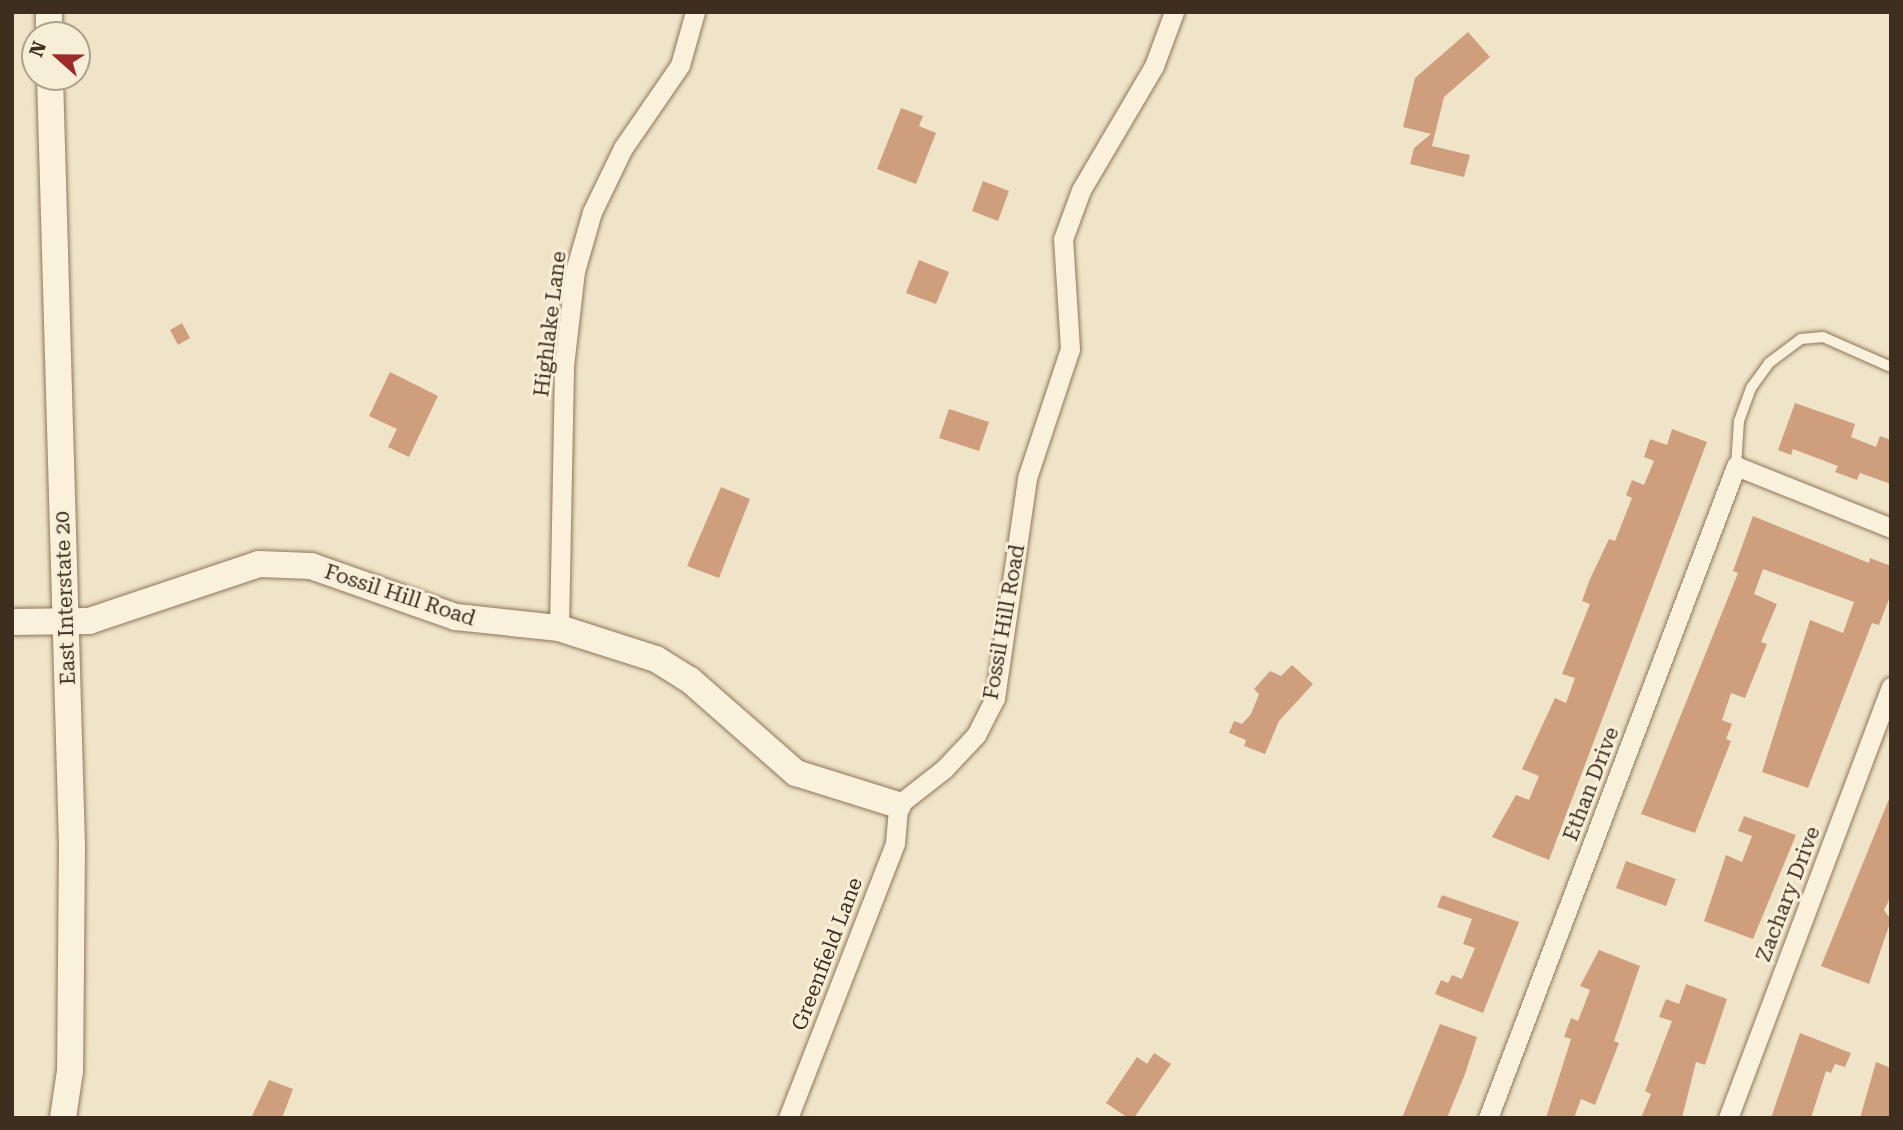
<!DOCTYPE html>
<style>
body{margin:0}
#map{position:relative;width:1903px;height:1130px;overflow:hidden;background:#f0e4c8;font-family:"Roboto Serif",serif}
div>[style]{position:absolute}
.building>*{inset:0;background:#cf9f7d}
.roads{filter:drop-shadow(0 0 2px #8d765c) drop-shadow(0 0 2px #8d765c)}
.lane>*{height:10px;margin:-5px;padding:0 5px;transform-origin:5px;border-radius:5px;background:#faf1dc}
.street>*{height:19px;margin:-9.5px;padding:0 9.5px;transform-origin:9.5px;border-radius:9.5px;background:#faf1dc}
.secondary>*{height:26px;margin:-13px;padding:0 13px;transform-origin:13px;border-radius:13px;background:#faf1dc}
span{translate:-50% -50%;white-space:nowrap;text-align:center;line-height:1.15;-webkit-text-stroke:6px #f7eed8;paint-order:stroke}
.street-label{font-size:21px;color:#3d2e20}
.frame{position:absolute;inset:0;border:14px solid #3d2e20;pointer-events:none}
.north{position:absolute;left:21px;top:21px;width:70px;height:70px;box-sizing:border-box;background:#f7eed8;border:2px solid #ada18e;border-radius:50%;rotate:291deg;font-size:19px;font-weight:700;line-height:28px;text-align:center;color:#3d2e20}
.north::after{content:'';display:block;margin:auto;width:24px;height:32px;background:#9e2a2b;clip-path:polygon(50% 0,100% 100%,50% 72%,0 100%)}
</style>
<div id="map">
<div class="building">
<div style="clip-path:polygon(1468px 32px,1490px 57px,1444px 97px,1432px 146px,1470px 155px,1464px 177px,1410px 164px,1414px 148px,1431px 134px,1403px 127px,1415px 78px)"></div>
<div style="clip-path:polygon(901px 108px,923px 116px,919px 126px,936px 133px,916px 184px,877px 169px)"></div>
<div style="clip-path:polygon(983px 181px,1009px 191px,998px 221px,972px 211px)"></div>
<div style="clip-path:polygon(919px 260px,949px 272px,936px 304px,906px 293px)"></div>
<div style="clip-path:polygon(182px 323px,190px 338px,178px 345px,170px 330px)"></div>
<div style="clip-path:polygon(390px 372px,438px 396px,409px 457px,388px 447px,397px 429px,369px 416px)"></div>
<div style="clip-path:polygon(1795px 403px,1855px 424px,1851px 437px,1876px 447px,1880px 436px,1891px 440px,1891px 484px,1860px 473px,1857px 480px,1835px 472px,1838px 466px,1793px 449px,1791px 455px,1778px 450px)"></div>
<div style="clip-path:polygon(949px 409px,989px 422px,979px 451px,939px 438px)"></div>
<div style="clip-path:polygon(1672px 429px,1707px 442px,1549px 860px,1492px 837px,1516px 795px,1529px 800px,1539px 776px,1522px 769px,1555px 698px,1566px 703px,1575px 678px,1562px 674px,1590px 604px,1582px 601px,1590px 579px,1609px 539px,1615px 541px,1632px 498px,1626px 495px,1632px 480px,1644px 485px,1654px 461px,1644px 457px,1650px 439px,1667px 445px)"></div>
<div style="clip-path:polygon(721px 487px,750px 499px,719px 578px,687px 566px)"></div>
<div style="clip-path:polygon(1753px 516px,1869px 563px,1870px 558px,1891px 566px,1891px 594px,1879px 625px,1872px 623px,1808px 788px,1762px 772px,1810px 620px,1843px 633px,1854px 602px,1763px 569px,1754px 594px,1777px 604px,1761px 642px,1767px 644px,1745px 698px,1731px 693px,1722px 720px,1732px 724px,1726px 739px,1731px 741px,1695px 833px,1641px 814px,1738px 573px,1733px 571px)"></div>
<div style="clip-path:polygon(1292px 665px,1313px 684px,1279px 721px,1265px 754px,1244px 746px,1246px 740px,1229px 733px,1234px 721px,1242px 724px,1251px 714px,1259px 694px,1254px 689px,1270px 671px,1281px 676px)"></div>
<div style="clip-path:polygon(1889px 799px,1891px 896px,1884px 910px,1891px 920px,1869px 984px,1821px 966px)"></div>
<div style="clip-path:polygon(1744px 816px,1796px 835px,1753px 939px,1704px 921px,1726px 855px,1742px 862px,1752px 836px,1738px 831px)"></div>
<div style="clip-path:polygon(1626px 861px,1676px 879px,1666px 906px,1616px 888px)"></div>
<div style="clip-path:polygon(1442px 895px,1519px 922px,1483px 1013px,1435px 994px,1441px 980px,1448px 983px,1452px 975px,1462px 979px,1475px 948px,1463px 944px,1472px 919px,1437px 907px)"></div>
<div style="clip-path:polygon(1599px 950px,1640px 966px,1614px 1041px,1619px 1043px,1595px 1105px,1581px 1099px,1574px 1118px,1546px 1118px,1571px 1039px,1564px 1037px,1571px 1018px,1578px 1021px,1590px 990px,1580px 986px)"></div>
<div style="clip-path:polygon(1686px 984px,1727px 999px,1705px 1065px,1696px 1062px,1682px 1118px,1641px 1118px,1651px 1094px,1645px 1091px,1672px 1021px,1659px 1017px,1666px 999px,1679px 1004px)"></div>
<div style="clip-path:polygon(1440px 1024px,1477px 1037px,1465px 1074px,1447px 1118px,1402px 1118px)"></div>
<div style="clip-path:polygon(1800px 1033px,1851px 1053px,1845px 1067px,1835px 1064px,1831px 1073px,1826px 1071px,1811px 1118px,1771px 1118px)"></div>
<div style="clip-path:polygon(1154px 1053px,1171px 1064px,1134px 1118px,1128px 1118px,1106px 1103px,1137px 1057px,1147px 1064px)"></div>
<div style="clip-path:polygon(1876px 1062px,1891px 1068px,1891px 1118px,1860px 1118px)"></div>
<div style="clip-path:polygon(269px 1080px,293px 1089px,282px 1118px,251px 1118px)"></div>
</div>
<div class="roads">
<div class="lane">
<div style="left:1736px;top:466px;width:45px;rotate:-86.2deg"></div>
<div style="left:1739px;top:421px;width:35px;rotate:-70deg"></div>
<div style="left:1751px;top:388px;width:31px;rotate:-54deg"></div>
<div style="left:1769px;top:363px;width:40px;rotate:-37deg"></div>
<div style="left:1801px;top:339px;width:22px;rotate:-5deg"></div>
<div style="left:1823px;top:337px;width:74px;rotate:23.8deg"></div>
</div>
<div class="street">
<div style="left:559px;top:628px;width:262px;rotate:-88.9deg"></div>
<div style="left:564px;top:366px;width:96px;rotate:-83.4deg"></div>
<div style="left:575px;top:271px;width:61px;rotate:-73.9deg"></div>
<div style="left:592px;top:212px;width:71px;rotate:-64.2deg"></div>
<div style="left:623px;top:148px;width:101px;rotate:-55.5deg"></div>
<div style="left:680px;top:65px;width:55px;rotate:-74.2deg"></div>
<div style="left:788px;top:1118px;width:295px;rotate:-68.7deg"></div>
<div style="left:895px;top:843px;width:38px;rotate:-85deg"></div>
<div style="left:898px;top:805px;width:58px;rotate:-38deg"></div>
<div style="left:944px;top:769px;width:47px;rotate:-46.7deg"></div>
<div style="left:976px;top:735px;width:42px;rotate:-62.8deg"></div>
<div style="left:995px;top:698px;width:222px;rotate:-81.7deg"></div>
<div style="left:1027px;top:478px;width:136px;rotate:-71.6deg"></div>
<div style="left:1070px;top:349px;width:110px;rotate:-93.6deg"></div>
<div style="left:1063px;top:239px;width:52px;rotate:-69.8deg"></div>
<div style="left:1081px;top:190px;width:144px;rotate:-59.5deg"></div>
<div style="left:1154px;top:66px;width:58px;rotate:-69.7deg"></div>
<div style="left:1488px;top:1118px;width:698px;rotate:-69.17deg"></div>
<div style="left:1736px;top:466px;width:167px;rotate:21.8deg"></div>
<div style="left:1728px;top:1118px;width:461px;rotate:-69.3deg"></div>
</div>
<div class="secondary">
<div style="left:49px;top:12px;width:23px;rotate:90deg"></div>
<div style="left:50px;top:77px;width:770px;rotate:88.36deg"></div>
<div style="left:72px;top:847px;width:224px;rotate:90.5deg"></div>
<div style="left:70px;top:1071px;width:48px;rotate:98.5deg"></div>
<div style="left:12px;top:622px;width:77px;rotate:-0.7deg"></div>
<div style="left:89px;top:621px;width:179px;rotate:-18.5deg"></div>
<div style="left:259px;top:564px;width:52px;rotate:2.2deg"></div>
<div style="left:311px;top:566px;width:154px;rotate:19.4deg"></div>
<div style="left:456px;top:617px;width:104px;rotate:6.1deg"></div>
<div style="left:559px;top:628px;width:102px;rotate:17.7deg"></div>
<div style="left:656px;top:659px;width:40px;rotate:32deg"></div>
<div style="left:690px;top:680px;width:141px;rotate:41.3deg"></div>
<div style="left:796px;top:773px;width:107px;rotate:17.4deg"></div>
</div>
</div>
<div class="street-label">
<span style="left:550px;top:324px;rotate:-83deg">Highlake Lane</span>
<span style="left:400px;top:595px;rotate:18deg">Fossil Hill Road</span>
<span style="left:65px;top:598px;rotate:-92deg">East Interstate 20</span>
<span style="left:1004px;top:622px;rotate:-80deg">Fossil Hill Road</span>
<span style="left:1591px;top:784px;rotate:-69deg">Ethan Drive</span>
<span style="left:1788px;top:894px;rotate:-69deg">Zachary Drive</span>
<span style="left:827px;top:954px;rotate:-69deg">Greenfield Lane</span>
</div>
<div class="frame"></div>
<div class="north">N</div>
</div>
